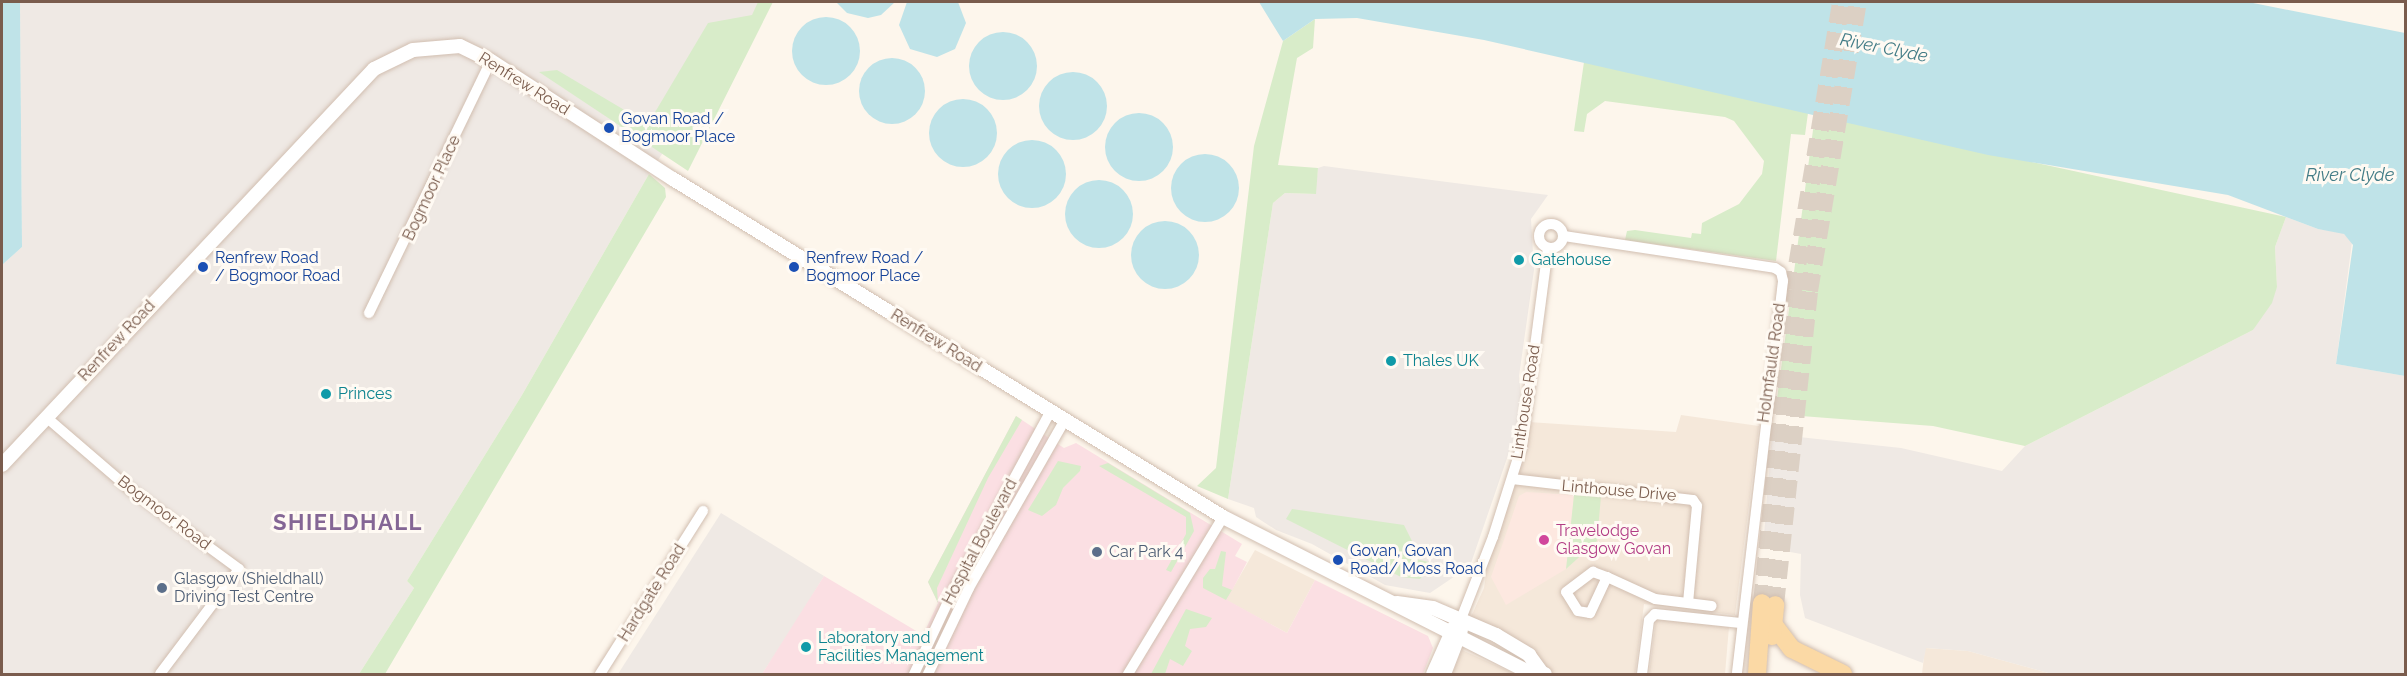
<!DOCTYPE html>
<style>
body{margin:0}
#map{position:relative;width:2407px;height:676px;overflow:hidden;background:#fdf6ec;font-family:Raleway,sans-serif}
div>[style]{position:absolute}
.residential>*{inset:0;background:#f5e8da}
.commercial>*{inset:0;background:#fde8e0}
.industrial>*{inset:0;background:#efe9e4}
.medical>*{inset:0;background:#fbdfe3}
.green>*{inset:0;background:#d8ecc9}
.water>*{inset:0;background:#bfe3e8}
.round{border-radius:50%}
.primary-tunnel>*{height:18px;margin-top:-9px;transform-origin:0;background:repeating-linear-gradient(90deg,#dcd0c4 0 18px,transparent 0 27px)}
.roads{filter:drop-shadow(0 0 2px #d1beb0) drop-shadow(0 0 2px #d1beb0)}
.minor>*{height:10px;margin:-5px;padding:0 5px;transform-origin:5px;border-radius:5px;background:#fff}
.minor>.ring{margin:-5px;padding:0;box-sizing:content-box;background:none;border:10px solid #fff;border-radius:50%}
.tertiary>*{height:14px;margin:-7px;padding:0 7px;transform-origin:7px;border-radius:7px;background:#fff}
.primary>*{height:18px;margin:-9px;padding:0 9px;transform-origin:9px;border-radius:9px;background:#fbd9a5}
.dots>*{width:16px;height:16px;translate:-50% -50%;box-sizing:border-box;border:3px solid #fffaf3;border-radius:50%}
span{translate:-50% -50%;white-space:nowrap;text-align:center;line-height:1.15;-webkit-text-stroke:6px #fffaf3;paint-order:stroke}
.street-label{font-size:16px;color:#7a5c4d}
.transit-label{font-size:16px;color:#164399}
.left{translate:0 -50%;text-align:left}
.culture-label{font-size:16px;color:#0d838f}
.hotel-label{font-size:16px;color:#b23c85}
.service-label{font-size:16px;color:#4e5e75}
.water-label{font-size:18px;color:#437c86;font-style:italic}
.district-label{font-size:22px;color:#846695;font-weight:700;letter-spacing:1.5px}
.frame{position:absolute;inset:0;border:3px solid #7a5c4d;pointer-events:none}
</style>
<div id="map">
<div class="residential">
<div style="clip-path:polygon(1681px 415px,1759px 426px,1735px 615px,1644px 604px,1635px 674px,1550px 674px,1470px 619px,1484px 588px,1488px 560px,1529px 422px,1676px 432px)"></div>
<div style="clip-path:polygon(1255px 550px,1315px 580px,1287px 633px,1226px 600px)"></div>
<div style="clip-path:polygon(1656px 619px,1729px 627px,1725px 674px,1649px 674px)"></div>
<div style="clip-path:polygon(1925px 648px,1968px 651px,2052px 674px,1922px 674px)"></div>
<div style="clip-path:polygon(1462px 650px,1515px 674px,1452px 674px)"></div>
</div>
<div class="commercial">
<div style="clip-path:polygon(1526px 492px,1574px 495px,1569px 560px,1566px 569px,1506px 605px,1491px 577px,1519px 496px)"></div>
</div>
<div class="industrial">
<div style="clip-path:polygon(20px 2px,761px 2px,649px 174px,522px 395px,407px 581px,414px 588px,359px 674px,2px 674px,2px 265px,22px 247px)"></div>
<div style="clip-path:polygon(1324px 166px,1548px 195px,1531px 219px,1534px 270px,1519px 376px,1522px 406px,1515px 435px,1470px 566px,1430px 593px,1385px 585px,1312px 544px,1276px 530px,1256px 517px,1254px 508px,1228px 499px,1273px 203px,1285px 193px,1315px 194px,1318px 168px)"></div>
<div style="clip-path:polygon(2286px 217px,2318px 229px,2342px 232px,2352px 242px,2336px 364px,2405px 376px,2405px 674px,2052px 674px,1968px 651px,1926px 648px,1923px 663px,1805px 618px,1800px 595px,1801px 554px,1763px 547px,1772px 434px,1901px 448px,2002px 471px,2025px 446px,2253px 330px,2277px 287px,2275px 247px)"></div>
<div style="clip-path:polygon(721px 513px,824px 576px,795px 624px,762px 674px,618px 674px)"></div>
</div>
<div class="medical">
<div style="clip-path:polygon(1016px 416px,1064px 448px,1076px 443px,1242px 544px,1235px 556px,1247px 562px,1227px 600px,1287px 633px,1315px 580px,1428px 636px,1433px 648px,1423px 674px,762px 674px,824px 576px,923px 635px,938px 603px,928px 582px)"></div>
</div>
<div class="green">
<div style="clip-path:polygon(758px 2px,773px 2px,688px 171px,539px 72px,557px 70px,648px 124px,708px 23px,752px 15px)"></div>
<div style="clip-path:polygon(1315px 19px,1313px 48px,1297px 58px,1278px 165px,1318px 168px,1316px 194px,1285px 193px,1273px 203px,1228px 499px,1197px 486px,1216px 468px,1254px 146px,1283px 41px)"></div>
<div style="clip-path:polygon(1584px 62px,1808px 113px,1805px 135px,1791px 134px,1776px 261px,1625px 240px,1627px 231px,1635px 230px,1691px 238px,1692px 233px,1701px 234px,1702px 223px,1739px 204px,1762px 174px,1764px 161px,1734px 121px,1725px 117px,1605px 101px,1587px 114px,1584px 132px,1574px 131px)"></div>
<div style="clip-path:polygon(1815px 115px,2286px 217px,2275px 247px,2277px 287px,2272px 303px,2253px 330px,2025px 446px,1933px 426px,1775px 414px)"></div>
<div style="clip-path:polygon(649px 174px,665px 188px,666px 197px,385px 674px,359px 674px,414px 588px,407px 581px,522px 395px)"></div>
<div style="clip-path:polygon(1016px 416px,1022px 420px,988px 478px,937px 588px,938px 603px,928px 582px)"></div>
<div style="clip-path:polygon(1058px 461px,1081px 466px,1080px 471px,1063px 488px,1056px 505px,1042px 516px,1028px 510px)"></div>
<div style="clip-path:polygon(1108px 463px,1190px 513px,1194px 531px,1171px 572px,1166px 570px,1186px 534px,1186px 517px,1099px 466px)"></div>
<div style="clip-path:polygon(1574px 495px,1601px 496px,1597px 541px,1566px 569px)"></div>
<div style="clip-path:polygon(1292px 509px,1404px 525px,1412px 541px,1411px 558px,1433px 563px,1420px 579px,1401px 577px,1286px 519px)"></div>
<div style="clip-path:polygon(1221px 551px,1226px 552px,1222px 586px,1232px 590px,1226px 600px,1203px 588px,1203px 578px,1210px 569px,1215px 569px)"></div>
<div style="clip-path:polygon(1186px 609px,1212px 618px,1206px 627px,1190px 629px,1185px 646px,1192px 651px,1183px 666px,1170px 659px,1165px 674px,1151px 674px)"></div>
</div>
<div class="water">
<div style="clip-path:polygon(2px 2px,20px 2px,22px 247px,2px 265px)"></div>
<div style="clip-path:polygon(836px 2px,895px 2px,881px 15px,868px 18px,847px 13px)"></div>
<div style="clip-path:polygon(907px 2px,958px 2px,966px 23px,955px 49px,937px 57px,910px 49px,899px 25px)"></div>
<div style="clip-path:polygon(1259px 2px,2248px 2px,2405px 33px,2405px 376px,2336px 364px,2353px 245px,2344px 234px,2318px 229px,2228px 195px,1988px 155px,1484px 40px,1357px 18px,1315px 19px,1283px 41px)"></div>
<div class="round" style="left:792px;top:17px;width:68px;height:68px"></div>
<div class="round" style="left:969px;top:32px;width:68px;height:68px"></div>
<div class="round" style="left:859px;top:58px;width:66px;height:66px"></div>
<div class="round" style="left:1039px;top:72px;width:68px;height:68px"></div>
<div class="round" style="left:929px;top:99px;width:68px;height:68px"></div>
<div class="round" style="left:1105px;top:113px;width:68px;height:68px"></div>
<div class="round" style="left:998px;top:140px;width:68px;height:68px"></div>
<div class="round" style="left:1171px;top:154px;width:68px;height:68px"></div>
<div class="round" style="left:1065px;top:180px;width:68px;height:68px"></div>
<div class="round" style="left:1131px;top:221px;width:68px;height:68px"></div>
</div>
<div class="primary-tunnel">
<div style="left:1762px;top:603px;width:315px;rotate:-84.3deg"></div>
<div style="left:1793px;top:290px;width:292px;rotate:-80.5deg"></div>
<div style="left:1775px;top:605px;width:316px;rotate:-83.8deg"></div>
<div style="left:1809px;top:291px;width:293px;rotate:-80.4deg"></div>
</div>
<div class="roads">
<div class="minor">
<div class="ring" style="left:1539px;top:224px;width:14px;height:14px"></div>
<div style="left:1564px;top:236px;width:213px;rotate:8.6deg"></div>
<div style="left:1775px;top:268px;width:7px;rotate:34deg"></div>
<div style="left:1781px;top:272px;width:9px;rotate:77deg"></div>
<div style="left:1783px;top:281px;width:396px;rotate:96.7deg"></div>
<div style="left:369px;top:313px;width:280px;rotate:-64.2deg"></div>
<div style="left:46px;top:417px;width:112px;rotate:40.7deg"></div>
<div style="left:131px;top:490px;width:134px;rotate:36.2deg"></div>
<div style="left:239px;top:569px;width:131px;rotate:127deg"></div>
<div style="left:1512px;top:479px;width:182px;rotate:6.6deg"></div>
<div style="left:1693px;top:500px;width:7px;rotate:56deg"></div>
<div style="left:1697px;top:506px;width:97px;rotate:95.3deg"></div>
<div style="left:1607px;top:577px;width:40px;rotate:115deg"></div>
<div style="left:1590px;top:613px;width:12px;rotate:-171deg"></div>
<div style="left:1578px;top:611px;width:22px;rotate:-122deg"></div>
<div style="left:1566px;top:592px;width:34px;rotate:-37deg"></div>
<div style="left:1593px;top:572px;width:15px;rotate:20deg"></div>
<div style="left:1607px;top:577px;width:53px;rotate:24.6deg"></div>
<div style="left:1655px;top:599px;width:57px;rotate:7deg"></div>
<div style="left:1461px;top:619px;width:88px;rotate:-68.7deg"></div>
<div style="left:1493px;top:537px;width:96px;rotate:-72.5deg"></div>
<div style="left:1522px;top:445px;width:199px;rotate:-82.5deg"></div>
<div style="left:600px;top:674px;width:193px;rotate:-57.7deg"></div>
<div style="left:914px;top:674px;width:92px;rotate:-64.8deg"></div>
<div style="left:953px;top:591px;width:204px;rotate:-61.5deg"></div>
<div style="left:928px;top:674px;width:95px;rotate:-64.5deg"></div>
<div style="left:969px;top:588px;width:193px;rotate:-60.3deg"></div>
<div style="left:1128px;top:674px;width:184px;rotate:-58.8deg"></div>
<div style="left:1642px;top:674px;width:54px;rotate:-82.6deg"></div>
<div style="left:1649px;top:620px;width:8px;rotate:-45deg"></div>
<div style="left:1655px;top:614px;width:86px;rotate:6deg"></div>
</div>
<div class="tertiary">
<div style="left:2px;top:465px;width:543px;rotate:-46.79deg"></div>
<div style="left:374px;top:69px;width:43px;rotate:-26deg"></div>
<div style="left:413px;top:50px;width:47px;rotate:-4.9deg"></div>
<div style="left:460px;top:46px;width:34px;rotate:26deg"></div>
<div style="left:491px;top:61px;width:217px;rotate:33deg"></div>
<div style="left:673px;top:179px;width:646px;rotate:31.57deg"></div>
<div style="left:1223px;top:517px;width:341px;rotate:26.9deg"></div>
<div style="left:1527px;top:671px;width:18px;rotate:9deg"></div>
<div style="left:1397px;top:603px;width:36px;rotate:8deg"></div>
<div style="left:1433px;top:608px;width:69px;rotate:23.2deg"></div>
<div style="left:1496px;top:635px;width:39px;rotate:31deg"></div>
<div style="left:1529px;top:655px;width:22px;rotate:54deg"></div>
<div style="left:1433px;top:674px;width:51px;rotate:-65.9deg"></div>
<div style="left:1444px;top:674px;width:47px;rotate:-68.9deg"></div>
</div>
<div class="primary">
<div style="left:1773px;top:624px;width:31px;rotate:53deg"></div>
<div style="left:1792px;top:649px;width:57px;rotate:26.1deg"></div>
<div style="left:1772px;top:636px;width:31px;rotate:-84deg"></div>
<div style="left:1757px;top:674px;width:71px;rotate:-86deg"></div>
</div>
</div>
<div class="dots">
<div style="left:609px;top:128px;background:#1a4fb4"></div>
<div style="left:1519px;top:260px;background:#0f9aa8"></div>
<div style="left:203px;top:267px;background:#1a4fb4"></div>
<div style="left:794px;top:267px;background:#1a4fb4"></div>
<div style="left:1391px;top:361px;background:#0f9aa8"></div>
<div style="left:326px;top:394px;background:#0f9aa8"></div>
<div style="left:1544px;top:540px;background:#d1479c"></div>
<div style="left:1097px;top:552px;background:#5c6f8a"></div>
<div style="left:1338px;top:560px;background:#1a4fb4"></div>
<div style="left:162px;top:588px;background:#5c6f8a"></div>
<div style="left:806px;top:647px;background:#0f9aa8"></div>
</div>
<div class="street-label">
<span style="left:524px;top:84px;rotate:32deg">Renfrew Road</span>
<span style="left:432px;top:188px;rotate:-65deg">Bogmoor Place</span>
<span style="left:117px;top:341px;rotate:-47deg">Renfrew Road</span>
<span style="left:936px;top:341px;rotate:32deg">Renfrew Road</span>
<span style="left:1772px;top:363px;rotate:-82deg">Holmfauld Road</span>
<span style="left:1526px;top:402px;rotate:-81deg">Linthouse Road</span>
<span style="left:1619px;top:491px;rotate:5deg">Linthouse Drive</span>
<span style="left:164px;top:513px;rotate:37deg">Bogmoor Road</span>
<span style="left:980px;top:542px;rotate:-62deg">Hospital Boulevard</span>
<span style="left:652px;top:593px;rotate:-58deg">Hardgate Road</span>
</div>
<div class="transit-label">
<span class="left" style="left:621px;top:128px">Govan Road /<br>Bogmoor Place</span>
<span class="left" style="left:215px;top:267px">Renfrew Road<br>/ Bogmoor Road</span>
<span class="left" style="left:806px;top:267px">Renfrew Road /<br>Bogmoor Place</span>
<span class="left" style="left:1350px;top:560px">Govan, Govan<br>Road/ Moss Road</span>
</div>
<div class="culture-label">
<span class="left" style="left:1531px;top:260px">Gatehouse</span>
<span class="left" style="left:1403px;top:361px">Thales UK</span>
<span class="left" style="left:338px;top:394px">Princes</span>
<span class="left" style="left:818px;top:647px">Laboratory and<br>Facilities Management</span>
</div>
<div class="hotel-label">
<span class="left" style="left:1556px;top:540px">Travelodge<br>Glasgow Govan</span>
</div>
<div class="service-label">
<span class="left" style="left:1109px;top:552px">Car Park 4</span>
<span class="left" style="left:174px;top:588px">Glasgow (Shieldhall)<br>Driving Test Centre</span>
</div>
<div class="water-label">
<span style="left:1884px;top:48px;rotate:11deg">River Clyde</span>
<span style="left:2350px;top:175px">River Clyde</span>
</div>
<div class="district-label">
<span style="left:348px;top:523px">SHIELDHALL</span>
</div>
<div class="frame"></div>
</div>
